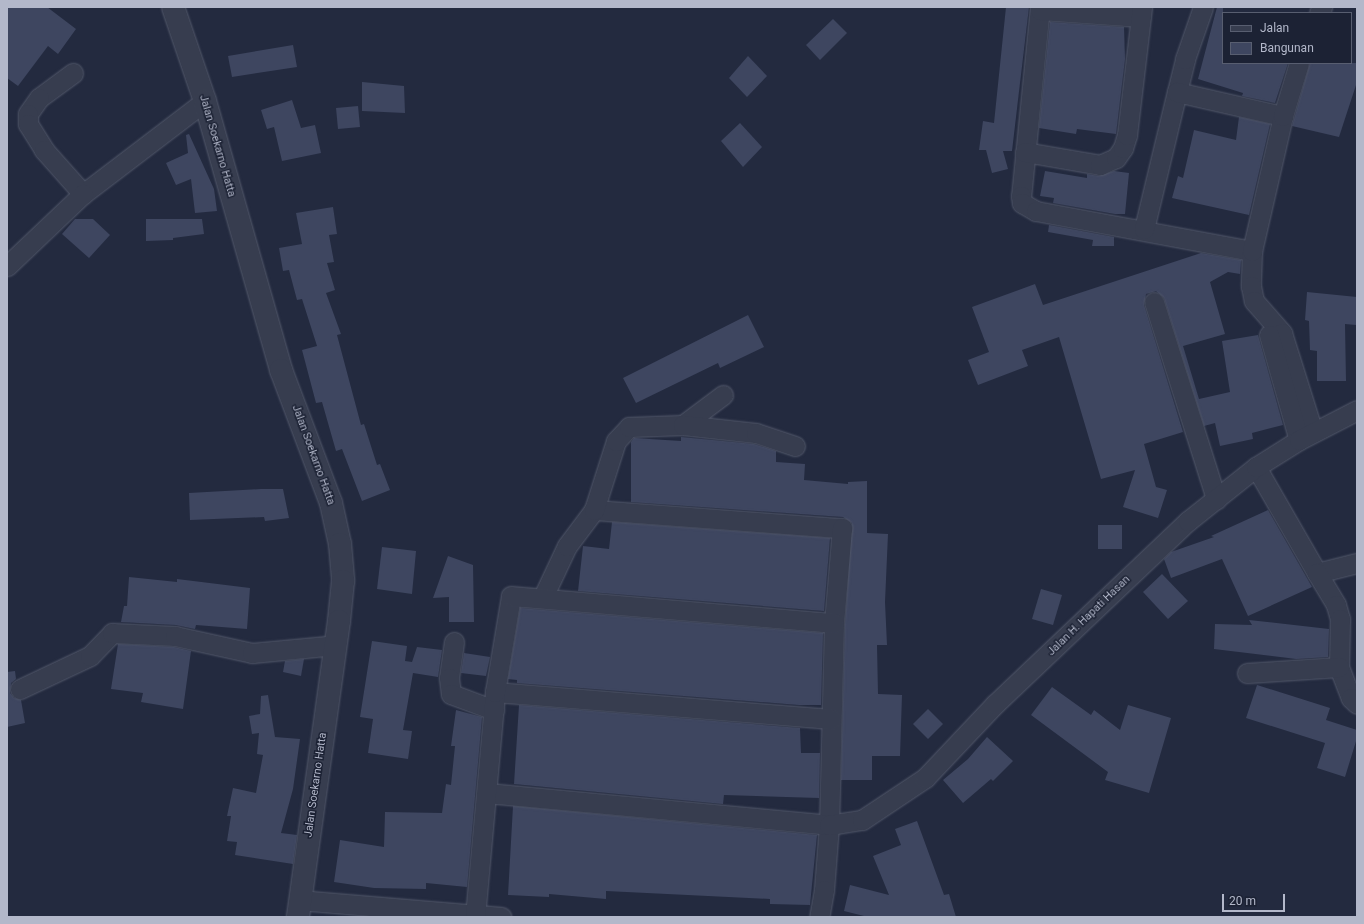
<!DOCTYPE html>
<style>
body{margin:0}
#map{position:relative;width:1364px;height:924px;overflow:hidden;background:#232a3f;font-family:Roboto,sans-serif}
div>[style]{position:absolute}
.building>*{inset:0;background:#3e4660}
.roads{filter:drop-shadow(0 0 1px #52586a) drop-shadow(0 0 1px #52586a)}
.minor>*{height:19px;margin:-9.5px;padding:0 9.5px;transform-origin:9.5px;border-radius:9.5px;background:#373d4f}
.tertiary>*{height:22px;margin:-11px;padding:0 11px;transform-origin:11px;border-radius:11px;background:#373d4f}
span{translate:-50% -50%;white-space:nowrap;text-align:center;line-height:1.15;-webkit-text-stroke:3px #1c2234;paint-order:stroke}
.street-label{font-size:11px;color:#b3b8ca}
.frame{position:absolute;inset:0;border:8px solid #b3b8ca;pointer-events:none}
.legend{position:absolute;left:1222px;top:12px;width:130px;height:52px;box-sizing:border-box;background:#1c2234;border:1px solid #585e70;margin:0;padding:5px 7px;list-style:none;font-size:12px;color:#b3b8ca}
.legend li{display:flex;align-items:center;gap:8px;height:20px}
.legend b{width:20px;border:1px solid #585e70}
.scale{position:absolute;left:1222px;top:894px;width:63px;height:18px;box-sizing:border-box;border:2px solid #b3b8ca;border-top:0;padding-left:5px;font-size:12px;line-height:14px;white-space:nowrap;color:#b3b8ca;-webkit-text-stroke:3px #1c2234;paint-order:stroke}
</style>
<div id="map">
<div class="building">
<div style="clip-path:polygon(7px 7px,47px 7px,76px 29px,58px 54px,48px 46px,18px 86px,7px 78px)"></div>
<div style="clip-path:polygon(1006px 7px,1029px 7px,1012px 151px,1003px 151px,1008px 169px,992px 173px,986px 150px,979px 150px,983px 121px,994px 123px)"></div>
<div style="clip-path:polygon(1217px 7px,1223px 7px,1223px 63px,1288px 63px,1275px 103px,1242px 96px,1243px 93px,1198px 79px)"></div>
<div style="clip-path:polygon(833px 19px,847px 33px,820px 60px,806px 45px)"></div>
<div style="clip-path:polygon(1050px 22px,1124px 27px,1125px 59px,1116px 134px,1077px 129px,1076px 134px,1039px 128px)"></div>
<div style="clip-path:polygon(293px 45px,297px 67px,232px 77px,228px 56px)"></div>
<div style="clip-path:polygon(748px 56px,767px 76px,747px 97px,729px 78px)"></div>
<div style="clip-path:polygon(1310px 63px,1357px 63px,1357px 82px,1339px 137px,1292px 126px)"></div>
<div style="clip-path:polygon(362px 82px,404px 86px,405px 113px,362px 111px)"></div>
<div style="clip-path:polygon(292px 100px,301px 128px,315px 125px,321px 153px,282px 161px,274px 127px,267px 129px,261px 110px)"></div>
<div style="clip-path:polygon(358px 106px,360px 127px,338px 129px,336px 108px)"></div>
<div style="clip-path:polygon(1239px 117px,1270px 124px,1249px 215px,1172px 198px,1178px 176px,1183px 178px,1194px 130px,1236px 140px)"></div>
<div style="clip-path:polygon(740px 123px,762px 147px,743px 167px,721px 141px)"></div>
<div style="clip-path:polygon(189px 134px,214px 189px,217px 211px,195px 213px,191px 179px,176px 185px,166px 163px,188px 153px,186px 135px)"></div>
<div style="clip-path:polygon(1045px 171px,1087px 178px,1087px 174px,1099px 176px,1114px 171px,1129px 173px,1125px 214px,1115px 214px,1053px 203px,1054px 198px,1040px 196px)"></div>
<div style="clip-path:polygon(333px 207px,337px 234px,329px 235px,334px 262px,327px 263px,335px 290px,326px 293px,341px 334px,337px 335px,361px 425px,364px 424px,377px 465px,380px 464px,390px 490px,362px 501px,342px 449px,336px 451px,322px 402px,316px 403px,302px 350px,317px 346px,302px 299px,297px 300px,289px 270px,283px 271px,279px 248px,302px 244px,296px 213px)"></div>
<div style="clip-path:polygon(75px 219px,93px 219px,110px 235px,89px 258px,62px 234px)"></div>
<div style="clip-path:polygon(146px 219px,202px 219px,204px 234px,173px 238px,173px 240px,146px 241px)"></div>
<div style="clip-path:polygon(1049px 225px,1114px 237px,1114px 246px,1092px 246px,1093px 240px,1048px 232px)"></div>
<div style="clip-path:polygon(1201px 253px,1241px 260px,1240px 274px,1228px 272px,1210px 282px,1225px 334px,1183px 346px,1199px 399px,1230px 392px,1222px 341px,1258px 335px,1283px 425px,1252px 433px,1253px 439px,1220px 446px,1215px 423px,1204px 426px,1164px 298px,1156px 291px,1146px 294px,1144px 305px,1183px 432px,1144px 444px,1156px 487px,1167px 490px,1158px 518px,1123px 507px,1135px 470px,1101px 479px,1059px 337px,1022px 350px,1028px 366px,978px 385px,968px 360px,989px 352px,972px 307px,1035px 284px,1043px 305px)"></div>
<div style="clip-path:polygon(1307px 292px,1357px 297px,1356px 325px,1345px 324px,1346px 381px,1317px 381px,1317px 351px,1310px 350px,1309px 321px,1305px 320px)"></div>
<div style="clip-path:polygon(748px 315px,764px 347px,720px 368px,718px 363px,636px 403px,623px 378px)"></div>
<div style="clip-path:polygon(681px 437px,754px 444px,776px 451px,776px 462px,805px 464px,804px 480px,848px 484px,848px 482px,867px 481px,867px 533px,888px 534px,885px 602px,887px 645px,877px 645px,878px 694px,902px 695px,900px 756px,872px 756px,872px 780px,841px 780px,845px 624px,852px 523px,843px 517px,631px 502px,631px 442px,634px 438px,681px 441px)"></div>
<div style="clip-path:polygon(261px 489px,283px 489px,289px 518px,265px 521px,264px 517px,190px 520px,189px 493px)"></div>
<div style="clip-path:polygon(1268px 510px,1312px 587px,1248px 616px,1222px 559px,1171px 578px,1164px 559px,1171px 552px,1214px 537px,1211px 536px)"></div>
<div style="clip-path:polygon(612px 522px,830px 538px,824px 611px,578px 591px,583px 546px,609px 549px)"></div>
<div style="clip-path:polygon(1098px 525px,1122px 525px,1122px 549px,1098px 549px)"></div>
<div style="clip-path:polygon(382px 547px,416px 551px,412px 594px,377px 589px)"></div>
<div style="clip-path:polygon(448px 556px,473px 565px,474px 622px,449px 622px,449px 597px,433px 598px)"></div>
<div style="clip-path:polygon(1162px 574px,1188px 601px,1168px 619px,1143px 592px)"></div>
<div style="clip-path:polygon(129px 577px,177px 582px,177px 579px,250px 588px,247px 629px,196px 625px,195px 629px,176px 625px,121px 622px,124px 606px,127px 606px)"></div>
<div style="clip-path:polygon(1041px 589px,1062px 595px,1053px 625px,1032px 619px)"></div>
<div style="clip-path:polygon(520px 608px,823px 633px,821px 705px,799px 705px,517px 683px,517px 680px,508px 679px)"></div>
<div style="clip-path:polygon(1249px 620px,1329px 629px,1328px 657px,1296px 659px,1214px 649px,1215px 624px,1252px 625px)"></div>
<div style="clip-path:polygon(372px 641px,407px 646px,405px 661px,412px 662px,417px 647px,442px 650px,438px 677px,413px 673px,403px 730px,412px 731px,408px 759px,368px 753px,373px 719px,360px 717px)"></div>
<div style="clip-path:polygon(118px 644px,174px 647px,191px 651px,183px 709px,141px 702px,143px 693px,111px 689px)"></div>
<div style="clip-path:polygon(464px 653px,490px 657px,486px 676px,461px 673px)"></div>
<div style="clip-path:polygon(304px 659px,301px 676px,283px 672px,285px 661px)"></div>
<div style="clip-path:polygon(15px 671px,16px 679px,11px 683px,10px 693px,14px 698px,21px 700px,25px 723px,7px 727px,7px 672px)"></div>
<div style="clip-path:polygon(1257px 685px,1330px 708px,1326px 720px,1357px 730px,1357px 738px,1345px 777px,1317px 768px,1325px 743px,1246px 718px)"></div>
<div style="clip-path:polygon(1052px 687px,1091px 715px,1094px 710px,1120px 730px,1128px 705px,1171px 718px,1149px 793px,1105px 780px,1108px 772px,1031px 715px)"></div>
<div style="clip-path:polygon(268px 695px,275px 737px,300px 739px,293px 789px,281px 833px,297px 835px,293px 864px,235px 855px,237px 842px,227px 841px,231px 816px,227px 816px,233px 788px,256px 793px,263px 755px,257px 754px,259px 733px,252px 734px,249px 716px,260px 714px,261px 696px)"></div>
<div style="clip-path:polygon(519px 705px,800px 728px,801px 753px,820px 753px,819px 798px,724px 795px,723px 804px,514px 784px)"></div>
<div style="clip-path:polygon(928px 709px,943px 724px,928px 739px,913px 724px)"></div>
<div style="clip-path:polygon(456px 710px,482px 717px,467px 887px,426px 883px,426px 889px,374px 888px,334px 882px,340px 840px,384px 847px,385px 812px,442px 813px,446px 784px,451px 785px,455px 746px,451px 746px)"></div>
<div style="clip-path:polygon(987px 737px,1013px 761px,993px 781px,991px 779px,963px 803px,943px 780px,968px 759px)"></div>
<div style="clip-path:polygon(513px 806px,817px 835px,810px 905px,770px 904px,770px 899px,606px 891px,606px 899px,549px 894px,549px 897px,508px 895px)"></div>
<div style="clip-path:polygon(917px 821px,944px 895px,949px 894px,956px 917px,868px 917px,844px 911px,850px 885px,889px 895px,873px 856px,901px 845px,895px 829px)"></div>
</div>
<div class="roads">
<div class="minor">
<div style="left:1040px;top:7px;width:190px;rotate:95.7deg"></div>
<div style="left:1021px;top:196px;width:7px;rotate:82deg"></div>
<div style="left:1022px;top:203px;width:16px;rotate:30deg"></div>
<div style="left:1036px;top:211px;width:220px;rotate:10.5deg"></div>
<div style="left:1252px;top:251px;width:35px;rotate:92deg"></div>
<div style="left:1251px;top:286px;width:15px;rotate:79deg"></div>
<div style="left:1254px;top:301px;width:43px;rotate:48.8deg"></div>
<div style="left:1282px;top:333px;width:104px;rotate:72.6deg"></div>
<div style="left:1040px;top:10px;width:101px;rotate:4deg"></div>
<div style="left:1319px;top:13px;width:7px;rotate:-63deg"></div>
<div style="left:73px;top:73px;width:42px;rotate:143.7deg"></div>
<div style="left:39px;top:98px;width:19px;rotate:125deg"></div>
<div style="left:28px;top:114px;width:10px;rotate:90deg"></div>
<div style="left:28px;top:124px;width:31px;rotate:58deg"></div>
<div style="left:44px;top:150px;width:59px;rotate:48.4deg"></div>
<div style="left:83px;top:194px;width:153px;rotate:-37.3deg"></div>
<div style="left:1177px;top:92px;width:34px;rotate:-76deg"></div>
<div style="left:1185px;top:59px;width:55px;rotate:-70.9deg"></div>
<div style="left:1025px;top:152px;width:76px;rotate:9.8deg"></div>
<div style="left:1100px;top:165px;width:17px;rotate:-24deg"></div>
<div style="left:1116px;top:158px;width:12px;rotate:-55deg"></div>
<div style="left:1123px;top:148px;width:14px;rotate:-73deg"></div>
<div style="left:1127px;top:135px;width:129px;rotate:-83.3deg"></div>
<div style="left:1144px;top:229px;width:141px;rotate:-76.5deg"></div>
<div style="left:1177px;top:92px;width:109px;rotate:12.8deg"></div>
<div style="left:1252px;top:251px;width:139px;rotate:-77.1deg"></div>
<div style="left:1283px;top:116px;width:55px;rotate:-73.2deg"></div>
<div style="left:7px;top:266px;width:105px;rotate:-43.5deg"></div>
<div style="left:1154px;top:302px;width:207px;rotate:72.5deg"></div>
<div style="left:1269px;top:335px;width:109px;rotate:74.1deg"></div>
<div style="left:683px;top:425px;width:50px;rotate:-36.9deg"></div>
<div style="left:1256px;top:467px;width:122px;rotate:60.1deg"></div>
<div style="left:1317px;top:573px;width:41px;rotate:-14deg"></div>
<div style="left:594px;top:510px;width:249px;rotate:4.2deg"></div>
<div style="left:842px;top:528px;width:95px;rotate:94.8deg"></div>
<div style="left:834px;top:623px;width:202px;rotate:91.4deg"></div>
<div style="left:829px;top:825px;width:65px;rotate:94.4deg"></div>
<div style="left:824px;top:890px;width:27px;rotate:100deg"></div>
<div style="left:1317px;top:573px;width:37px;rotate:59deg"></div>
<div style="left:1336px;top:605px;width:15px;rotate:74deg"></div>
<div style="left:1340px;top:619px;width:48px;rotate:91.2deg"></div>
<div style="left:1339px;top:667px;width:33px;rotate:69deg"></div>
<div style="left:1351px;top:698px;width:8px;rotate:45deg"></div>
<div style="left:543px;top:597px;width:56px;rotate:-64.8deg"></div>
<div style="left:567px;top:546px;width:45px;rotate:-53.1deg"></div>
<div style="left:594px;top:510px;width:72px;rotate:-72.3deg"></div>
<div style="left:616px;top:441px;width:19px;rotate:-47deg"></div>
<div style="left:629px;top:427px;width:54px;rotate:-2.1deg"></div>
<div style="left:683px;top:425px;width:73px;rotate:6.3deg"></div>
<div style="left:756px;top:433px;width:41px;rotate:18.4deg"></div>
<div style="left:454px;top:642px;width:36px;rotate:98deg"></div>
<div style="left:449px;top:678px;width:16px;rotate:83deg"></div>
<div style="left:451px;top:694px;width:46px;rotate:20.4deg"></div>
<div style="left:1247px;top:673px;width:92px;rotate:-3.7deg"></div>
<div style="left:20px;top:689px;width:77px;rotate:-25.2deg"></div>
<div style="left:90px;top:656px;width:32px;rotate:-46deg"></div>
<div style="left:112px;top:633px;width:63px;rotate:2.7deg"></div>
<div style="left:175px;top:636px;width:79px;rotate:12.4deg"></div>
<div style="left:252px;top:653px;width:84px;rotate:-5.4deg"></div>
<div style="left:495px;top:692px;width:337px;rotate:4.6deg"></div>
<div style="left:487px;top:793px;width:343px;rotate:5.3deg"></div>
<div style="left:829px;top:825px;width:33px;rotate:-9deg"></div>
<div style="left:862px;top:820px;width:76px;rotate:-33.7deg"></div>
<div style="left:925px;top:778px;width:102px;rotate:-46.6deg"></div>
<div style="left:995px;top:704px;width:266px;rotate:-43.5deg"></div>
<div style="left:1188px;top:521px;width:87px;rotate:-38.5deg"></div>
<div style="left:1256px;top:467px;width:51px;rotate:-32.1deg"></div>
<div style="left:1299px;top:440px;width:65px;rotate:-27.3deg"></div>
<div style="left:299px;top:900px;width:203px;rotate:4.8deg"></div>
<div style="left:475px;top:917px;width:226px;rotate:-84.9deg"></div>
<div style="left:495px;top:692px;width:97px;rotate:-80.5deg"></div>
<div style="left:511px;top:596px;width:324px;rotate:4.8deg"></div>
</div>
<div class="tertiary">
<div style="left:173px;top:7px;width:99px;rotate:71.2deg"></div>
<div style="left:205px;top:101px;width:280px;rotate:74.2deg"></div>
<div style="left:281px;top:370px;width:142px;rotate:69.4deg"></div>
<div style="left:331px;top:503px;width:42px;rotate:77.6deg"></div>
<div style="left:340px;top:544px;width:37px;rotate:85deg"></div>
<div style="left:343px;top:581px;width:40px;rotate:95.7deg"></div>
<div style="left:339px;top:621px;width:299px;rotate:97.9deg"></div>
</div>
</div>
<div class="street-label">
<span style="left:217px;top:146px;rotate:74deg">Jalan Soekarno Hatta</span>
<span style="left:313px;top:455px;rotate:70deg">Jalan Soekarno Hatta</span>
<span style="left:1089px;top:616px;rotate:-44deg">Jalan H. Hapati Hasan</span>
<span style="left:316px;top:785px;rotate:-82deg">Jalan Soekarno Hatta</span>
</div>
<div class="frame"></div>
<ul class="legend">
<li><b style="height:5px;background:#373d4f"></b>Jalan</li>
<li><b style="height:11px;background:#3e4660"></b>Bangunan</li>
</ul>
<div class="scale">20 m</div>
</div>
